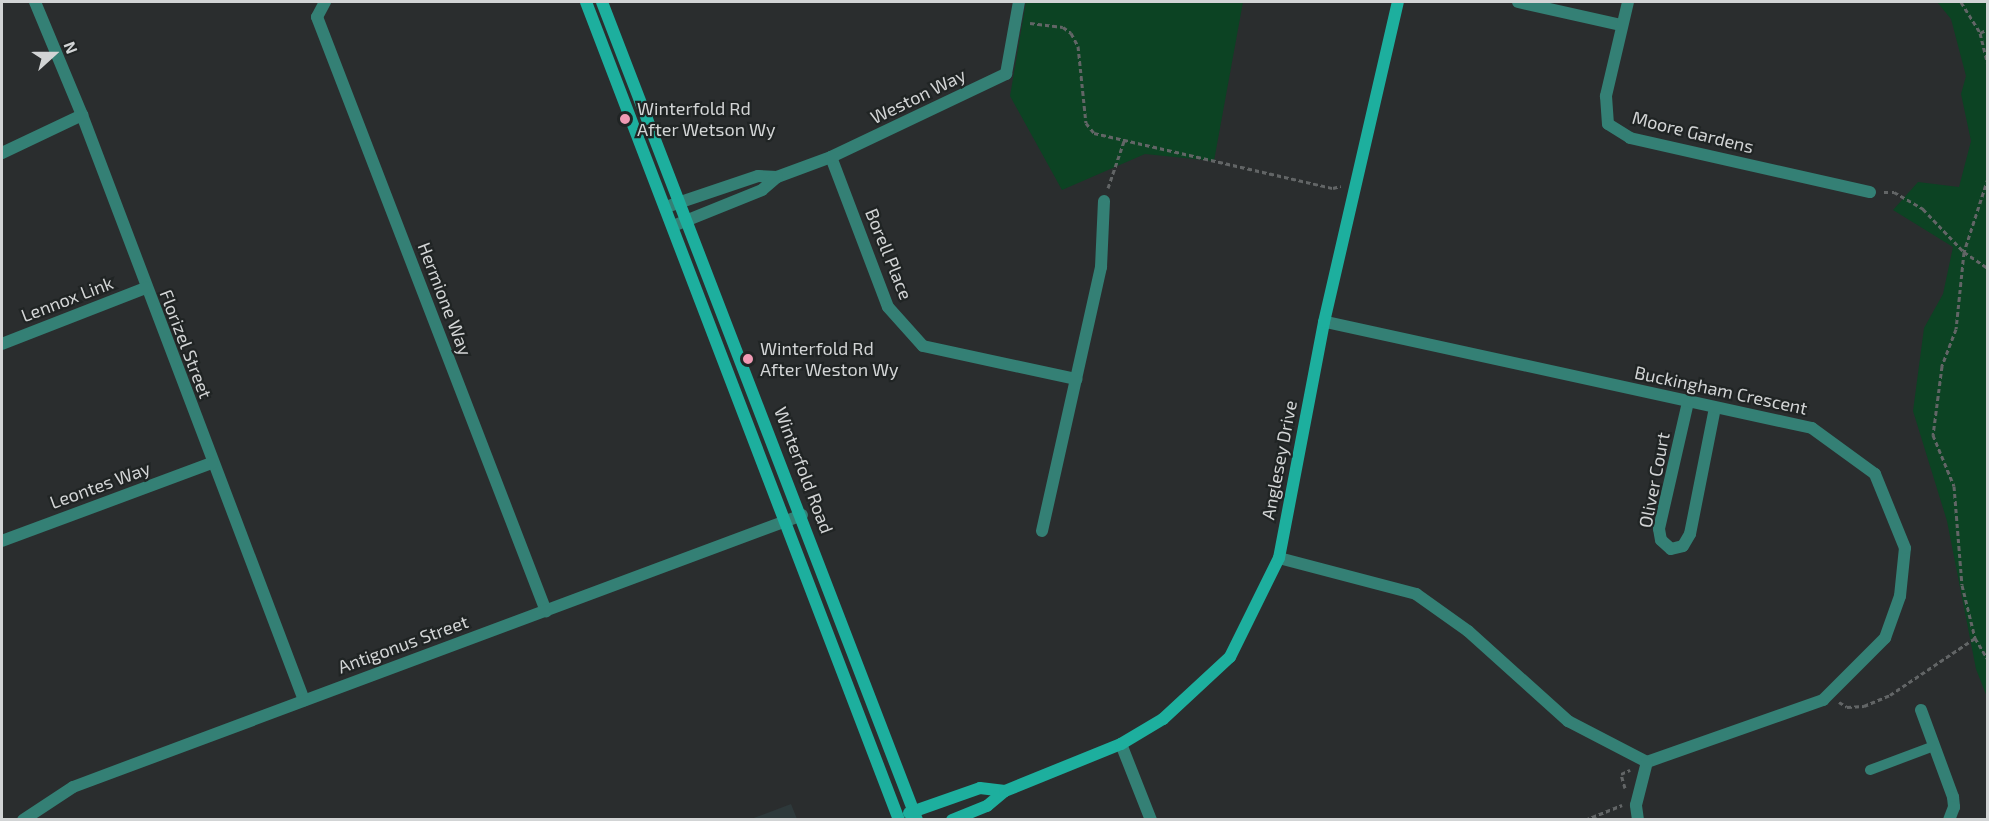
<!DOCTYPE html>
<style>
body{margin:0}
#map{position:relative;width:1989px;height:821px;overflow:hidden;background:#2a2d2e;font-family:"Exo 2",sans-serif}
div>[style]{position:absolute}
.built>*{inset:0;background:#2e393b}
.green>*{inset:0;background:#0c4323}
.path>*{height:3px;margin-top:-1.5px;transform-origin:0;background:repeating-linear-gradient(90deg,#626566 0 4.5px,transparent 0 7.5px)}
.lane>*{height:10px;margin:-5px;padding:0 5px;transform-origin:5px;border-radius:5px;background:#348075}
.street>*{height:12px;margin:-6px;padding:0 6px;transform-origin:6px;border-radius:6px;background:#348075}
.secondary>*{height:12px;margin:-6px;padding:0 6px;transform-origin:6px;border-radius:6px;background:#1daf9e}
.dots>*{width:16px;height:16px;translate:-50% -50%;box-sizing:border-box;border:3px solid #202424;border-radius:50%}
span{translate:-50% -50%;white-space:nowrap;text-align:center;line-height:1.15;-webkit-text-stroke:4.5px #202424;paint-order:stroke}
.street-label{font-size:18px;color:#d2d4d5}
.poi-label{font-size:18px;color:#d2d4d5}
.left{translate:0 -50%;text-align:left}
.frame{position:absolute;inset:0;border:3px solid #d2d4d5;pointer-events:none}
.north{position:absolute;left:24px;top:24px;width:60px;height:60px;-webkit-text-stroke:4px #202424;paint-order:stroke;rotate:69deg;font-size:16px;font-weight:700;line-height:24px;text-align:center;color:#d2d4d5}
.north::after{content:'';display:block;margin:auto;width:21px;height:27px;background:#d2d4d5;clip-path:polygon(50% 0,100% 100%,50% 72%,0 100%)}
</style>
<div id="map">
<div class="built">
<div style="clip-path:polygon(791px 804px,797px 819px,751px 819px)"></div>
</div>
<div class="green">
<div style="clip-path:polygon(1026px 2px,1243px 2px,1214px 161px,1145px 154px,1062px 190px,1010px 96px)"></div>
<div style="clip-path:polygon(1937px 2px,1987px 2px,1987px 697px,1976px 669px,1947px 521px,1913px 411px,1924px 328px,1943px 294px,1953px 247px,1893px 210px,1918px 182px,1959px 187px,1971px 141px,1961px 94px,1966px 76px,1951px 19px)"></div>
</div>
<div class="path">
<div style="left:1961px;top:2px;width:36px;rotate:58deg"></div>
<div style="left:1980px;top:33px;width:34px;rotate:76deg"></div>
<div style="left:1030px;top:23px;width:33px;rotate:7deg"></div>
<div style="left:1063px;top:27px;width:10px;rotate:37deg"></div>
<div style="left:1071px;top:33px;width:15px;rotate:62deg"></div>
<div style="left:1078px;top:46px;width:77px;rotate:84.1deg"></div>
<div style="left:1086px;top:123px;width:13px;rotate:51deg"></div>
<div style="left:1094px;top:133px;width:245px;rotate:13deg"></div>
<div style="left:1333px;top:188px;width:8px;rotate:-14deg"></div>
<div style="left:1980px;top:33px;width:9px;rotate:-27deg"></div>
<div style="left:1988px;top:178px;width:78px;rotate:108deg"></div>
<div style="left:1964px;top:252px;width:77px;rotate:95.9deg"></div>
<div style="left:1956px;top:329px;width:40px;rotate:111deg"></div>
<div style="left:1942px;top:366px;width:70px;rotate:97.4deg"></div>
<div style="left:1933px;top:435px;width:55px;rotate:67.6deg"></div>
<div style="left:1954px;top:486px;width:99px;rotate:85.4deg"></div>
<div style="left:1962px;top:585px;width:55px;rotate:76.2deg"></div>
<div style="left:1975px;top:638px;width:26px;rotate:59deg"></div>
<div style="left:1108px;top:188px;width:50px;rotate:-71.2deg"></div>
<div style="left:1884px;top:192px;width:10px"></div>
<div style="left:1894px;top:192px;width:34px;rotate:30deg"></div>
<div style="left:1923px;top:209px;width:59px;rotate:46.4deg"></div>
<div style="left:1964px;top:252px;width:29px;rotate:34deg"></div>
<div style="left:1839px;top:702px;width:9px;rotate:32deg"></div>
<div style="left:1847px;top:707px;width:17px;rotate:-3deg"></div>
<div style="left:1864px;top:706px;width:28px;rotate:-23deg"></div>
<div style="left:1890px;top:695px;width:102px;rotate:-33.8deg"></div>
<div style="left:1625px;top:788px;width:15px;rotate:-106deg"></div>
<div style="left:1621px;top:774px;width:10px;rotate:-24deg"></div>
<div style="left:1585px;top:820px;width:40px;rotate:-22deg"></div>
</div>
<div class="lane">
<div style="left:1870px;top:770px;width:68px;rotate:-20.6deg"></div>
</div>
<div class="street">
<div style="left:35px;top:2px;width:122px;rotate:67.4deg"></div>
<div style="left:82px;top:115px;width:626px;rotate:69.22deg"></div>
<div style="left:325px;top:2px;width:17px;rotate:118deg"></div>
<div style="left:317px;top:17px;width:637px;rotate:68.92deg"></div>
<div style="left:1518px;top:2px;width:106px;rotate:12.6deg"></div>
<div style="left:1628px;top:2px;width:97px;rotate:103.2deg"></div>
<div style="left:1606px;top:96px;width:28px;rotate:86deg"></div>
<div style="left:1608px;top:124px;width:26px;rotate:32deg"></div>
<div style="left:1630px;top:138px;width:246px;rotate:12.7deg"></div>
<div style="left:2px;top:153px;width:89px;rotate:-25.4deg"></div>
<div style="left:831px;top:157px;width:160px;rotate:69.2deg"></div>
<div style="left:888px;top:307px;width:52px;rotate:48.1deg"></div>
<div style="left:923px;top:346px;width:157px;rotate:12.2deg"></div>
<div style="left:666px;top:207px;width:97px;rotate:-18.6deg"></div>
<div style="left:758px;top:176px;width:19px;rotate:3deg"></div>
<div style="left:777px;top:177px;width:58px;rotate:-20.3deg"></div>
<div style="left:831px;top:157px;width:194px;rotate:-25.4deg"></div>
<div style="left:1006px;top:74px;width:73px;rotate:-79.8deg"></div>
<div style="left:673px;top:226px;width:96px;rotate:-22deg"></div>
<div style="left:762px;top:190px;width:20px;rotate:-41deg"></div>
<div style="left:2px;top:344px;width:155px;rotate:-21.3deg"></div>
<div style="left:1688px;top:402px;width:130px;rotate:102.9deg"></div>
<div style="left:1659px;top:529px;width:11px;rotate:80deg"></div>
<div style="left:1661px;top:540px;width:13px;rotate:42deg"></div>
<div style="left:1671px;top:549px;width:12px;rotate:-14deg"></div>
<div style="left:1683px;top:546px;width:14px;rotate:-60deg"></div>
<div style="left:1690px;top:534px;width:128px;rotate:-78.8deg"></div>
<div style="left:1042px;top:531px;width:271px;rotate:-77.4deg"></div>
<div style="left:1101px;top:267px;width:66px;rotate:-87.4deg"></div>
<div style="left:2px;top:541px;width:224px;rotate:-20.4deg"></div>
<div style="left:1279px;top:558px;width:142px;rotate:14.7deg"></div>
<div style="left:1416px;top:594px;width:64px;rotate:35.4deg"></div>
<div style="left:1468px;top:631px;width:135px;rotate:42deg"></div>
<div style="left:1568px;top:721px;width:89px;rotate:27.4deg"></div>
<div style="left:1647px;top:762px;width:187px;rotate:-19.4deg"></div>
<div style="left:1823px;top:700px;width:88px;rotate:-45deg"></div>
<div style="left:1885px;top:638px;width:45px;rotate:-70.3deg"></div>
<div style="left:1900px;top:596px;width:48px;rotate:-84.1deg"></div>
<div style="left:1905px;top:548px;width:80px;rotate:-112.1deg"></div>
<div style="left:1875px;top:474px;width:78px;rotate:-143.9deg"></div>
<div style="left:1812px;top:428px;width:499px;rotate:-167.7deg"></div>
<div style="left:1921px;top:710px;width:93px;rotate:69.8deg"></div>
<div style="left:1953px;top:797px;width:10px;rotate:84deg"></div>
<div style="left:1954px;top:807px;width:14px;rotate:111deg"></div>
<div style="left:1121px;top:744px;width:82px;rotate:68.5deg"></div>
<div style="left:23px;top:820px;width:60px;rotate:-33.4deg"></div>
<div style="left:73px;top:787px;width:778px;rotate:-20.46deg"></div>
<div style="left:1638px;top:820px;width:15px;rotate:-98deg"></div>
<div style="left:1636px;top:805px;width:44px;rotate:-75.7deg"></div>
</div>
<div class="secondary">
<div style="left:586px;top:2px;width:876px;rotate:69.06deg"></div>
<div style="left:602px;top:2px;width:877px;rotate:68.94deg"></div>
<div style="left:909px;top:813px;width:75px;rotate:-19.4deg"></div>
<div style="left:980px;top:788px;width:25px;rotate:7deg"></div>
<div style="left:952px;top:820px;width:38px;rotate:-22deg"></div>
<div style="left:987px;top:806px;width:23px;rotate:-40deg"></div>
<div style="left:1005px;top:791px;width:125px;rotate:-22.1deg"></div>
<div style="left:1121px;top:744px;width:49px;rotate:-30.8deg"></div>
<div style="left:1163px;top:719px;width:91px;rotate:-42.8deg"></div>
<div style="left:1230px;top:657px;width:110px;rotate:-63.7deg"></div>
<div style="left:1279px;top:558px;width:240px;rotate:-79.2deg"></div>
<div style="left:1324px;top:322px;width:328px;rotate:-77deg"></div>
</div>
<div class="dots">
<div style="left:625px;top:119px;background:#f09ab4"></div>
<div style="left:748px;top:359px;background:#f09ab4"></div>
</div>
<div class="street-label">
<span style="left:918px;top:96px;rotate:-26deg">Weston Way</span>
<span style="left:1693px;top:132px;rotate:14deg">Moore Gardens</span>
<span style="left:889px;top:254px;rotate:68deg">Borell Place</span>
<span style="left:67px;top:299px;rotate:-21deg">Lennox Link</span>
<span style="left:445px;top:299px;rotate:69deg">Hermione Way</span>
<span style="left:186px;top:344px;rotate:69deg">Florizel Street</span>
<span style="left:1721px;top:390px;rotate:12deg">Buckingham Crescent</span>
<span style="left:1279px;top:460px;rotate:-79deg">Anglesey Drive</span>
<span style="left:804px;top:470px;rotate:69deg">Winterfold Road</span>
<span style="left:1654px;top:480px;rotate:-79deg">Oliver Court</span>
<span style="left:100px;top:485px;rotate:-20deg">Leontes Way</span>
<span style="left:403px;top:644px;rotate:-20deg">Antigonus Street</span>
</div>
<div class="poi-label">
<span class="left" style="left:637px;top:119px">Winterfold Rd<br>After Wetson Wy</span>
<span class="left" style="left:760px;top:359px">Winterfold Rd<br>After Weston Wy</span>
</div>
<div class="frame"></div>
<div class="north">N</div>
</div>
